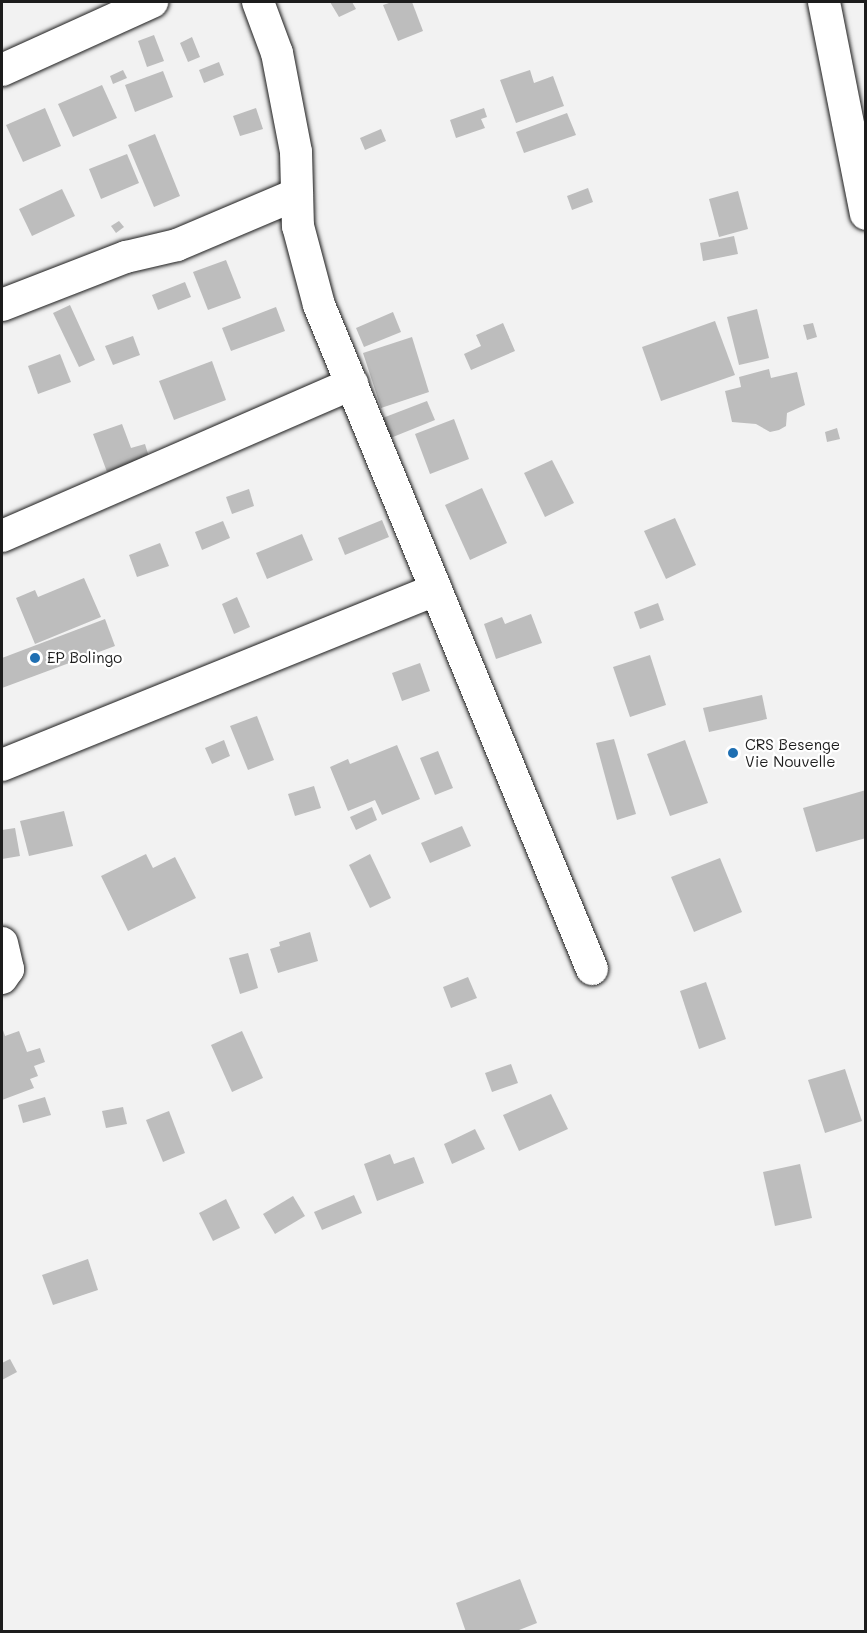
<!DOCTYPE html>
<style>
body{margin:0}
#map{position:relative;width:867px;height:1633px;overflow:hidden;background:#f2f2f2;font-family:Mali,sans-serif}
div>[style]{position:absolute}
.building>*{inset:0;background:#bdbdbd}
.roads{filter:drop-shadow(0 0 2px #1c1c1c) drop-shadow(0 0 2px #1c1c1c)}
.minor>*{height:32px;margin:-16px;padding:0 16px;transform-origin:16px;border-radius:16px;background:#fff}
.dots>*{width:16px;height:16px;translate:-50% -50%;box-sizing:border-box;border:3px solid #fff;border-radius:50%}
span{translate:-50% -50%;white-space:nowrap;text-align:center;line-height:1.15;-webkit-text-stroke:4.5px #fff;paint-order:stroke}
.poi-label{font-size:15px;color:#1c1c1c}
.left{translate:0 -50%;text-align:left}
.frame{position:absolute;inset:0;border:3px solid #1c1c1c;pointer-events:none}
</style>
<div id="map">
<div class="building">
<div style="clip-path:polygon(330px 2px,352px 2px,356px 9px,339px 17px)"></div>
<div style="clip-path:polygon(392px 2px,412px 2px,423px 31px,398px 41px,383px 5px)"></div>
<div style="clip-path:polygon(154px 35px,164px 61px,147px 67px,138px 41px)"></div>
<div style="clip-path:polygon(192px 37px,200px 57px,188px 62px,180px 43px)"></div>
<div style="clip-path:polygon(219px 62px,224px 75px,204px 83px,199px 70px)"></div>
<div style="clip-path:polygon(123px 70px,127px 78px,113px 84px,110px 76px)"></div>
<div style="clip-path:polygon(530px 70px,534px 83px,553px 76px,564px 106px,516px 123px,500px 80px)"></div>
<div style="clip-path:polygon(163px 71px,173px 97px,135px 112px,125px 85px)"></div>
<div style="clip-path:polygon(102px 85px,117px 118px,73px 137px,58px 104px)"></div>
<div style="clip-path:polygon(45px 108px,61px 146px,23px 162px,6px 125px)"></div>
<div style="clip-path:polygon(256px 108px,263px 129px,240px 136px,233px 116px)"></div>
<div style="clip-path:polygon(484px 108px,487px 117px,481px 119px,485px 128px,456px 138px,450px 120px)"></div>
<div style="clip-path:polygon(567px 113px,576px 135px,524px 153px,516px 132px)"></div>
<div style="clip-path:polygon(381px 129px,386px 141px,365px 150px,360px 138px)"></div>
<div style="clip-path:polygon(155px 134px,180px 196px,154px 207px,128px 145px)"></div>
<div style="clip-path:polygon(127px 154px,139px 183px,101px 199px,89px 169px)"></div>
<div style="clip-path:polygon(588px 188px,593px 202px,572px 210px,567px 196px)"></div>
<div style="clip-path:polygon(62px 189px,75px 216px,32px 236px,19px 209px)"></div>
<div style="clip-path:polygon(738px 191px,748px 229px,719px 237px,709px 199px)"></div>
<div style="clip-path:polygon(119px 221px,124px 227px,116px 233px,111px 226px)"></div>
<div style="clip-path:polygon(734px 236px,738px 254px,703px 261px,700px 243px)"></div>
<div style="clip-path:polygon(226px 260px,241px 298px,208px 310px,193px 272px)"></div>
<div style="clip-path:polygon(185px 282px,191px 297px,158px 310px,152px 295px)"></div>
<div style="clip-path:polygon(70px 305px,95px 360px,79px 367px,53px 313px)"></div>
<div style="clip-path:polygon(276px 307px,285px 331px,231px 351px,222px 328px)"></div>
<div style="clip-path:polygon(757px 309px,769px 358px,739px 365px,727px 317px)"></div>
<div style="clip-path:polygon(393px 312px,401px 332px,364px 347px,356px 328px)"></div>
<div style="clip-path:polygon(715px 321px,735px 375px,661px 401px,642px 347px)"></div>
<div style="clip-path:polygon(503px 323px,515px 351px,471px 370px,464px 354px,481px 346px,476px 335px)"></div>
<div style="clip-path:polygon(813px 323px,817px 337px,807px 340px,803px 325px)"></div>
<div style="clip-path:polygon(133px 336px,140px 355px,113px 365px,105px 346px)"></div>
<div style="clip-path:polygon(412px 337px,429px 392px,381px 408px,363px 353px)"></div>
<div style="clip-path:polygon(60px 354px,71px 382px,38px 394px,28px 366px)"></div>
<div style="clip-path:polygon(212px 361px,226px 400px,174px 420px,159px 381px)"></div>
<div style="clip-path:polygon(769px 369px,771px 378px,797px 372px,805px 405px,787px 413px,786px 426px,779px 430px,770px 432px,756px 424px,732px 422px,725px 391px,741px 387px,739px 377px)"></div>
<div style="clip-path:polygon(427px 401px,435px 420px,388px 439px,380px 419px)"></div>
<div style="clip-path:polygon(454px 419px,469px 459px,430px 474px,415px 434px)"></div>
<div style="clip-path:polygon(122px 424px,131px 448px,145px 444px,149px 457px,107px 472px,93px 434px)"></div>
<div style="clip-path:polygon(837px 428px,840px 439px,827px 442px,825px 432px)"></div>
<div style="clip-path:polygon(552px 460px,574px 503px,545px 517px,524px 473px)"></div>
<div style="clip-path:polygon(482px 488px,507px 543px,470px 560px,445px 505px)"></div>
<div style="clip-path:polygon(249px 489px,254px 506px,232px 514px,226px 497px)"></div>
<div style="clip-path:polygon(675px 518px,696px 565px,666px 579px,644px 531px)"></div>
<div style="clip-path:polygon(382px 520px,389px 537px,345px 555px,338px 538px)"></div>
<div style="clip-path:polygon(223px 521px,230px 538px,202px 550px,195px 532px)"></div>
<div style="clip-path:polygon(302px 534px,313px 560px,267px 579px,256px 553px)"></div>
<div style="clip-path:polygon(160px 543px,169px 566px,137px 577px,129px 555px)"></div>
<div style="clip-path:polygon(84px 578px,101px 617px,35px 644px,16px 598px,35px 590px,38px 597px)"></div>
<div style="clip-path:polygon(237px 597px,250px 627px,234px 634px,222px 604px)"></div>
<div style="clip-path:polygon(658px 603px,664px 620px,640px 629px,634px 612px)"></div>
<div style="clip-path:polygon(531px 614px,542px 643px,496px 659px,484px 624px,502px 617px,505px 624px)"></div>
<div style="clip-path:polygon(105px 619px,115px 646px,2px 688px,2px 658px)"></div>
<div style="clip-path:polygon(650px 655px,666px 705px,630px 717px,613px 667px)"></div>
<div style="clip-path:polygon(420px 663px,430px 691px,402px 701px,392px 673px)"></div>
<div style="clip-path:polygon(762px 695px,767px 719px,709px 732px,703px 708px)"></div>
<div style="clip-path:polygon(257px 716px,274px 760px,248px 770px,230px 726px)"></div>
<div style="clip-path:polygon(614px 739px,636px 814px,617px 820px,596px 743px)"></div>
<div style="clip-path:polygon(224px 740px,230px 756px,212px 764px,205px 748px)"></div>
<div style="clip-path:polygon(685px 740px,708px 803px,670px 816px,647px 754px)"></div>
<div style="clip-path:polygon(397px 745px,420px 799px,382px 815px,375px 800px,348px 811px,330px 767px,348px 759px,350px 764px)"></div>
<div style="clip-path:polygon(438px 751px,453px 788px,435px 795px,420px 758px)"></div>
<div style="clip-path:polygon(314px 786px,321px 808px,295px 816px,288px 794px)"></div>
<div style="clip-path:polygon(866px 790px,866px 838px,816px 852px,803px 808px)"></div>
<div style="clip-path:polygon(372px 807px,377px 820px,356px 830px,350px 817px)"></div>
<div style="clip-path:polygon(64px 811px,73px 846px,29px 856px,20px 821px)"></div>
<div style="clip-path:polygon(462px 826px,471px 846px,430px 863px,421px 843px)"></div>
<div style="clip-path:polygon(15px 828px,20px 856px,2px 859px,2px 830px)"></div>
<div style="clip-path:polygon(146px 854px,153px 868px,175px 857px,196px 898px,128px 931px,101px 876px)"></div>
<div style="clip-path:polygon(370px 854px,391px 898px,370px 908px,349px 865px)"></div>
<div style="clip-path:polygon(720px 858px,742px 912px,694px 932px,671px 877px)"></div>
<div style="clip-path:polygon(310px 932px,318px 961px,278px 973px,270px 949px,280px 946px,279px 942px)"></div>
<div style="clip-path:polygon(248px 953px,258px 988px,240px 994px,229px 958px)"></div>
<div style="clip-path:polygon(468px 977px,477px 998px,451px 1008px,443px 987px)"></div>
<div style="clip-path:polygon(706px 982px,726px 1039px,699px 1049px,680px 991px)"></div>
<div style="clip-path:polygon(2px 1027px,5px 1036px,19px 1031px,27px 1052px,40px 1048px,45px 1062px,34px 1066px,38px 1076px,30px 1079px,34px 1088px,2px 1100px)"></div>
<div style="clip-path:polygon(242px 1031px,263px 1078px,232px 1092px,211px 1045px)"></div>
<div style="clip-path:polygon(511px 1064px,518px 1083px,492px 1092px,485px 1073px)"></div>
<div style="clip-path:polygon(845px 1069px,862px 1121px,825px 1133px,808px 1080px)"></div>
<div style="clip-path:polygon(551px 1094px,568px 1129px,519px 1151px,503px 1115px)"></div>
<div style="clip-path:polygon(45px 1097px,51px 1115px,23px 1123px,18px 1105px)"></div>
<div style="clip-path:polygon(123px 1107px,127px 1124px,106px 1128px,102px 1111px)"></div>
<div style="clip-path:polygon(169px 1111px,185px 1153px,163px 1162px,146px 1120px)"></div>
<div style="clip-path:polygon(475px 1129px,485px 1149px,452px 1164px,444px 1144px)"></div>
<div style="clip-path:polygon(390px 1154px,394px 1164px,414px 1157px,424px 1183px,377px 1201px,364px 1164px)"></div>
<div style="clip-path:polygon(800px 1164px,812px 1218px,775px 1226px,763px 1172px)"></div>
<div style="clip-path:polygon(354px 1195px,362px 1213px,322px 1230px,314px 1212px)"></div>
<div style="clip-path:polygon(293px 1196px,305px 1216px,275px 1234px,263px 1214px)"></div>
<div style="clip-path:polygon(226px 1199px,240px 1228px,213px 1241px,199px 1213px)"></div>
<div style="clip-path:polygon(88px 1259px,98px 1290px,53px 1305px,42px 1275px)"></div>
<div style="clip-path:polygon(10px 1359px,17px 1372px,2px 1380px,2px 1363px)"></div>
<div style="clip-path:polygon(520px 1579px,537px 1623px,514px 1632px,466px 1632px,456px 1603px)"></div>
</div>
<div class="roads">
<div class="minor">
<div style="left:258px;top:2px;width:54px;rotate:69.6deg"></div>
<div style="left:277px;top:53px;width:101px;rotate:79.1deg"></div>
<div style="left:296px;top:152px;width:74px;rotate:88.5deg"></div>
<div style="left:298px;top:226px;width:82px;rotate:75.1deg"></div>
<div style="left:319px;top:305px;width:718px;rotate:67.65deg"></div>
<div style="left:824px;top:2px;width:216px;rotate:78.8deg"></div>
<div style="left:2px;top:70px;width:165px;rotate:-24.4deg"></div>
<div style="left:2px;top:305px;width:133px;rotate:-21.2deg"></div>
<div style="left:126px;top:257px;width:52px;rotate:-13.2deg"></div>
<div style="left:177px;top:245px;width:130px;rotate:-23deg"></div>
<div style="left:2px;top:536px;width:382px;rotate:-23.5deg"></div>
<div style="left:2px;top:765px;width:468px;rotate:-22deg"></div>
<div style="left:2px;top:943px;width:27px;rotate:77deg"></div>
<div style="left:8px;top:969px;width:11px;rotate:124deg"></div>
</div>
</div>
<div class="dots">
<div style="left:35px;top:658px;background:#1f6fb2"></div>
<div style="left:733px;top:753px;background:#1f6fb2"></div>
</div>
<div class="poi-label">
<span class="left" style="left:47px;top:658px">EP Bolingo</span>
<span class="left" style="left:745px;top:753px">CRS Besenge<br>Vie Nouvelle</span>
</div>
<div class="frame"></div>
</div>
